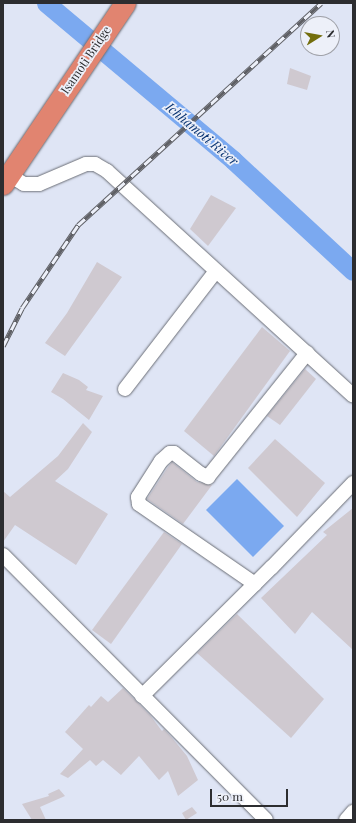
<!DOCTYPE html>
<style>
body{margin:0}
#map{position:relative;width:356px;height:823px;overflow:hidden;background:#edf0f9;font-family:"Playfair Display",serif}
div>[style]{position:absolute}
.built>*{inset:0;background:#dfe5f5}
.water>*{inset:0;background:#7ba9f0}
.river>*{height:19px;margin:-9.5px;padding:0 9.5px;transform-origin:9.5px;border-radius:9.5px;background:#7ba9f0}
.building>*{inset:0;background:#cfc9d0}
.roads{filter:drop-shadow(0 0 1px #6b6e76) drop-shadow(0 0 1px #6b6e76)}
.minor>*{height:14px;margin:-7px;padding:0 7px;transform-origin:7px;border-radius:7px;background:#fff}
.highway>*{height:21px;margin:-10.5px;padding:0 10.5px;transform-origin:10.5px;border-radius:10.5px;background:#e18470}
.rail>*{height:4.5px;margin-top:-2.25px;transform-origin:0;background:repeating-linear-gradient(90deg,#edf0f9 0 9px,#5f6065 0 18px);box-sizing:border-box;border-block:1px solid #5f6065}
span{translate:-50% -50%;white-space:nowrap;text-align:center;line-height:1.15;-webkit-text-stroke:3.5px #edf0f9;paint-order:stroke}
.street-label{font-size:12px;color:#2c2d30}
.water-label{font-size:13px;color:#0b3573;font-style:italic}
.frame{position:absolute;inset:0;border:4px solid #2c2d30;pointer-events:none}
.north{position:absolute;left:300px;top:16px;width:40px;height:40px;box-sizing:border-box;background:#edf0f9;border:1px solid #a0a2a9;border-radius:50%;rotate:79deg;font-size:11px;font-weight:700;line-height:16px;text-align:center;color:#2c2d30}
.north::after{content:'';display:block;margin:auto;width:14px;height:18px;background:#736e0d;clip-path:polygon(50% 0,100% 100%,50% 72%,0 100%)}
.scale{position:absolute;left:210px;top:789px;width:78px;height:18px;box-sizing:border-box;border:2px solid #2c2d30;border-top:0;padding-left:5px;font-size:12px;line-height:14px;white-space:nowrap;color:#2c2d30;-webkit-text-stroke:3px #edf0f9;paint-order:stroke}
</style>
<div id="map">
<div class="built">
<div style="clip-path:polygon(evenodd,3px 3px,353px 3px,353px 820px,3px 820px,3px 3px,308px 24px,332px 24px,332px 48px,308px 48px,308px 24px)"></div>
</div>
<div class="water">
<div style="clip-path:polygon(237px 479px,284px 526px,253px 557px,206px 510px)"></div>
</div>
<div class="river">
<div style="left:46px;top:3px;width:244px;rotate:40deg"></div>
<div style="left:233px;top:160px;width:163px;rotate:42.8deg"></div>
</div>
<div class="building">
<div style="clip-path:polygon(290px 68px,311px 76px,307px 90px,287px 84px)"></div>
<div style="clip-path:polygon(211px 195px,236px 208px,208px 246px,190px 229px)"></div>
<div style="clip-path:polygon(97px 262px,122px 277px,65px 356px,45px 343px,67px 313px)"></div>
<div style="clip-path:polygon(262px 327px,290px 351px,214px 456px,184px 431px)"></div>
<div style="clip-path:polygon(305px 369px,316px 379px,280px 425px,267px 416px)"></div>
<div style="clip-path:polygon(63px 373px,79px 380px,88px 387px,86px 390px,103px 396px,89px 420px,63px 399px,51px 392px)"></div>
<div style="clip-path:polygon(83px 423px,92px 432px,68px 469px,55px 481px,108px 514px,76px 565px,15px 525px,3px 542px,3px 491px,10px 497px,58px 456px)"></div>
<div style="clip-path:polygon(275px 439px,325px 483px,297px 517px,248px 468px)"></div>
<div style="clip-path:polygon(172px 462px,197px 482px,212px 485px,183px 524px,147px 499px,168px 467px)"></div>
<div style="clip-path:polygon(353px 508px,353px 650px,312px 612px,295px 634px,261px 598px,327px 535px,323px 532px)"></div>
<div style="clip-path:polygon(164px 532px,182px 544px,111px 644px,92px 630px)"></div>
<div style="clip-path:polygon(237px 614px,324px 699px,291px 738px,197px 653px)"></div>
<div style="clip-path:polygon(123px 688px,150px 715px,162px 731px,164px 729px,173px 739px,187px 756px,198px 780px,178px 796px,168px 771px,159px 780px,139px 756px,121px 775px,103px 760px,96px 766px,90px 760px,68px 778px,60px 774px,83px 749px,65px 732px,89px 705px,91px 707px,101px 696px,108px 702px)"></div>
<div style="clip-path:polygon(59px 789px,65px 796px,40px 807px,46px 820px,32px 820px,22px 804px,49px 796px,48px 794px)"></div>
<div style="clip-path:polygon(192px 807px,197px 813px,186px 820px,182px 813px)"></div>
</div>
<div class="roads">
<div class="minor">
<div style="left:9px;top:175px;width:17px;rotate:31deg"></div>
<div style="left:24px;top:184px;width:15px"></div>
<div style="left:39px;top:184px;width:51px;rotate:-23.1deg"></div>
<div style="left:86px;top:164px;width:9px"></div>
<div style="left:95px;top:164px;width:14px;rotate:30deg"></div>
<div style="left:107px;top:171px;width:333px;rotate:42.4deg"></div>
<div style="left:125px;top:389px;width:149px;rotate:-52.4deg"></div>
<div style="left:3px;top:555px;width:373px;rotate:45.2deg"></div>
<div style="left:255px;top:584px;width:141px;rotate:-145.4deg"></div>
<div style="left:139px;top:504px;width:7px;rotate:-98deg"></div>
<div style="left:138px;top:497px;width:43px;rotate:-57.4deg"></div>
<div style="left:161px;top:461px;width:12px;rotate:-42deg"></div>
<div style="left:170px;top:453px;width:4px"></div>
<div style="left:174px;top:453px;width:34px;rotate:38deg"></div>
<div style="left:201px;top:474px;width:8px;rotate:23deg"></div>
<div style="left:208px;top:477px;width:159px;rotate:-51.4deg"></div>
<div style="left:142px;top:696px;width:183px;rotate:-44.8deg"></div>
<div style="left:272px;top:567px;width:117px;rotate:-46deg"></div>
<div style="left:346px;top:820px;width:11px;rotate:-49deg"></div>
</div>
<div class="highway">
<div style="left:3px;top:184px;width:218px;rotate:-56deg"></div>
</div>
</div>
<div class="rail">
<div style="left:3px;top:346px;width:42px;rotate:-63.4deg"></div>
<div style="left:22px;top:308px;width:100px;rotate:-56deg"></div>
<div style="left:78px;top:225px;width:329px;rotate:-42.4deg"></div>
</div>
<div class="street-label">
<span style="left:86px;top:60px;rotate:-56deg">Isamoti Bridge</span>
</div>
<div class="water-label">
<span style="left:202px;top:134px;rotate:40deg">Ichhamoti River</span>
</div>
<div class="frame"></div>
<div class="north">N</div>
<div class="scale">50 m</div>
</div>
